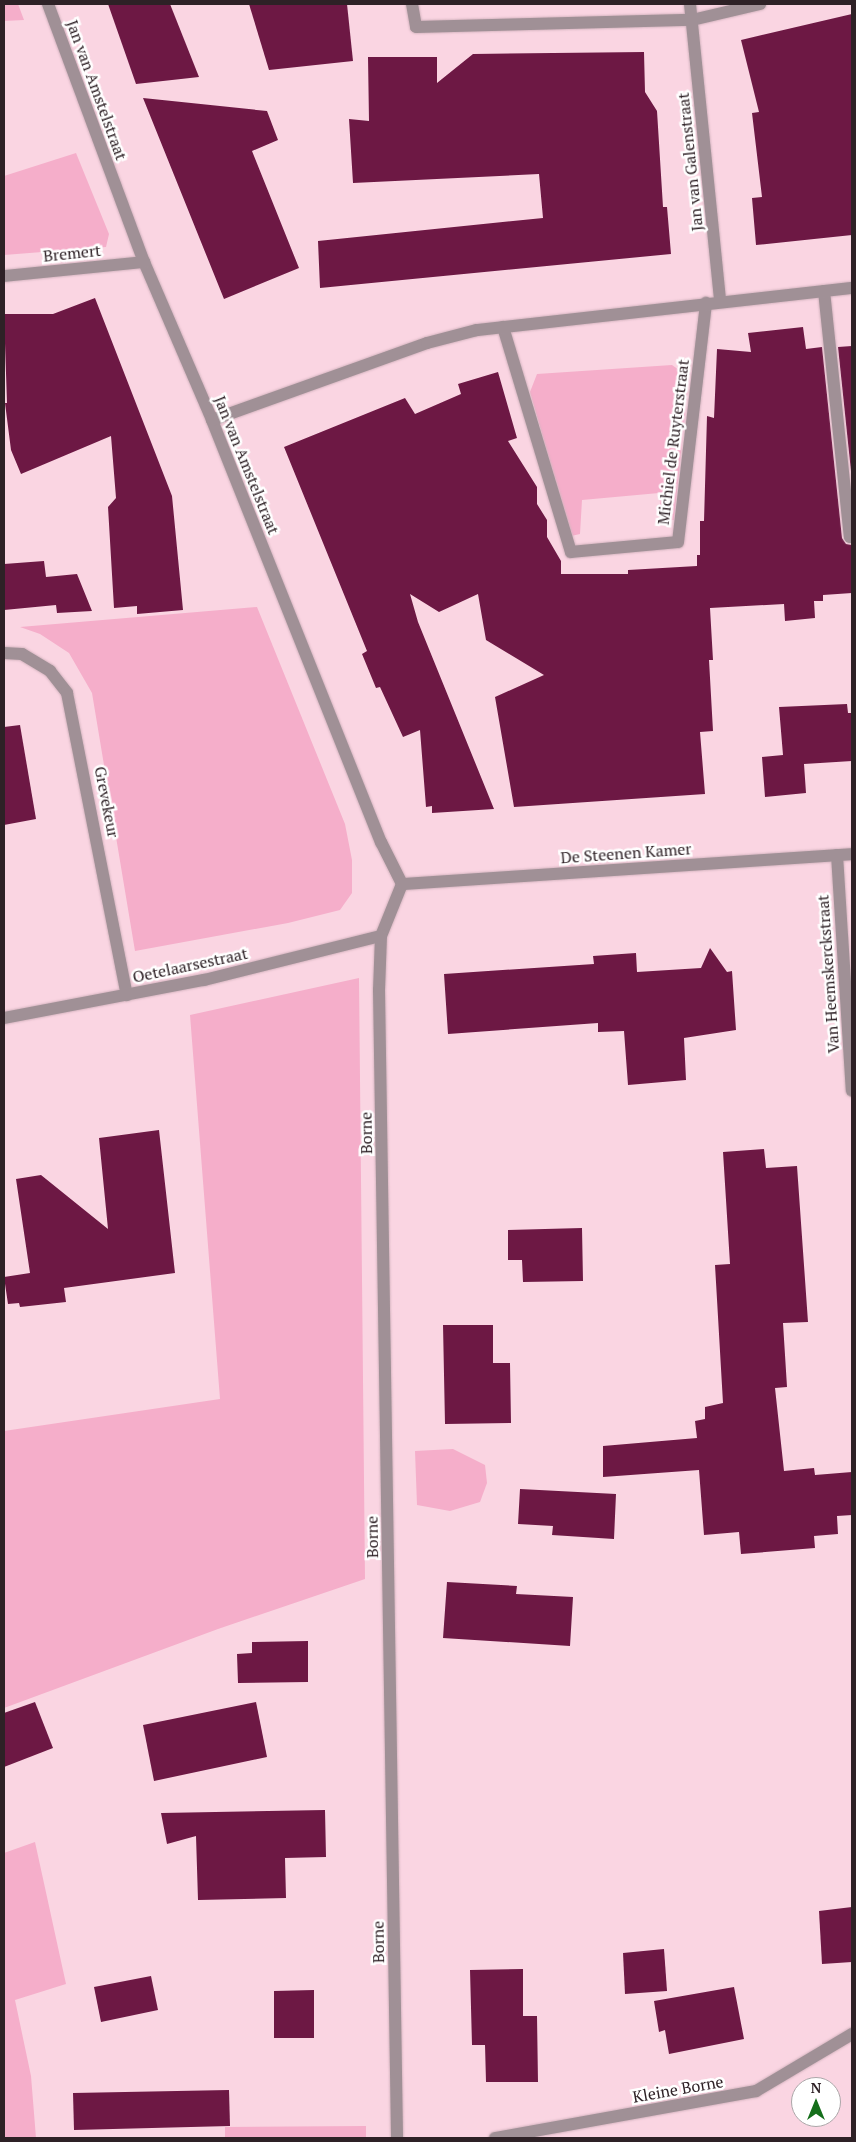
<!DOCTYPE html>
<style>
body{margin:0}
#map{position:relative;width:856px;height:2142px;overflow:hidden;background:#fad5e2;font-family:"PT Serif",serif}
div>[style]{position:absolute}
.green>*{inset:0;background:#f5aeca}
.building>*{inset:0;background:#6d1844}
.roads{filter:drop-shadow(0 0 1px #d5b5c0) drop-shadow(0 0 1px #d5b5c0)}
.lane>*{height:12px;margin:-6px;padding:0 6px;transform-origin:6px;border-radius:6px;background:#a09096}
.street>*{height:12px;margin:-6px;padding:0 6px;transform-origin:6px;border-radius:6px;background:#a09096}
span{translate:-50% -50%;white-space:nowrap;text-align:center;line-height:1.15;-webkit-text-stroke:5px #fff;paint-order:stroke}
.street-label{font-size:16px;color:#2e2126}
.frame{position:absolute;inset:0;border:5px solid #2e2126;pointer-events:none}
.north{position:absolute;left:791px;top:2077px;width:50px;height:50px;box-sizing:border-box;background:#fff;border:1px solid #aba6a8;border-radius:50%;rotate:0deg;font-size:14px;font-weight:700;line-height:20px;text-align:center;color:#2e2126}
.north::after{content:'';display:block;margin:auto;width:18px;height:22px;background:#156f1b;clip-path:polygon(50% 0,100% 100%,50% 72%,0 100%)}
</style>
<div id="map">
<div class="green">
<div style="clip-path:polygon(4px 4px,18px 4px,24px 20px,4px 21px)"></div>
<div style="clip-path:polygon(76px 153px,109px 234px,106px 247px,4px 255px,4px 176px)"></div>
<div style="clip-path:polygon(672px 365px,689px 377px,674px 520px,662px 521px,659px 493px,582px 500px,580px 534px,571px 536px,530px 392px,537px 374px)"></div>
<div style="clip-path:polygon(257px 607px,345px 824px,352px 860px,352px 893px,340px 910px,288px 923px,135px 951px,92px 693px,69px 653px,40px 634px,20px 627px)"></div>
<div style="clip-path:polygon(359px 978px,365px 1579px,218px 1629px,4px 1708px,4px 1431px,220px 1399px,190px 1015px)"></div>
<div style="clip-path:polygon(453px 1449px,485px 1465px,487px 1483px,480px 1502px,450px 1511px,417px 1505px,415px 1451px)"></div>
<div style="clip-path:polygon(35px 1842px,66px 1984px,15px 2000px,31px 2076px,36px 2138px,4px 2138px,4px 1853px)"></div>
<div style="clip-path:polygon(366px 2126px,366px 2138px,225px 2138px,225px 2127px)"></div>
</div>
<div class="building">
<div style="clip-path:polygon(108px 4px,170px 4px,199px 77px,136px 84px)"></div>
<div style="clip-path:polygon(249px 4px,347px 4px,353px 61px,269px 70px)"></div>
<div style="clip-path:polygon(852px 14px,852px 235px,756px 245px,752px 198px,762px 197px,752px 113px,759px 112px,741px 40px)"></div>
<div style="clip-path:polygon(644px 52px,645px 92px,657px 111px,663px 207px,667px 207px,671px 254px,320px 288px,318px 241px,543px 218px,539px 174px,353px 183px,349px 119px,369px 121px,368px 57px,437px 57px,437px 83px,473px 54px)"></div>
<div style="clip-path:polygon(143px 98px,267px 111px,278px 140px,252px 151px,299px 268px,224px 299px)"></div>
<div style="clip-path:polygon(95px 298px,172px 496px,183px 610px,137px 614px,137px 606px,114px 608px,108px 507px,116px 498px,111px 436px,21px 474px,11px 450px,5px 403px,7px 403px,4px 314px,53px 314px)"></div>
<div style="clip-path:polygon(803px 327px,806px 349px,822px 347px,842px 538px,846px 544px,852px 545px,852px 593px,823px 595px,823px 601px,814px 601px,815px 618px,785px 621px,784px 604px,710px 608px,713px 660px,709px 660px,713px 731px,700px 732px,705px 794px,514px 807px,495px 697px,544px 675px,486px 640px,478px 594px,439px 612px,410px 594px,418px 622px,494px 809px,432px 813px,432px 806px,426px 807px,420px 730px,403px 737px,380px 687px,376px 688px,362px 654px,367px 651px,284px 447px,405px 398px,415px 414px,461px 394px,458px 384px,498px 372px,517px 438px,508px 441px,537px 487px,537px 504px,547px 520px,547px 537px,561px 561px,561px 574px,628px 574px,628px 570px,697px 566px,697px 555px,700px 555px,700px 521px,704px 521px,707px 416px,714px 418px,717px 349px,751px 352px,748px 333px)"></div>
<div style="clip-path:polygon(852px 346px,852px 481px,838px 347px)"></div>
<div style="clip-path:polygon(44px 561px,46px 577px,77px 574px,92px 611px,57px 613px,56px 605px,4px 610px,4px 564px)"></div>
<div style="clip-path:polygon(847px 704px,848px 713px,852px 713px,852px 761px,804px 764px,806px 793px,765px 797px,762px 757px,783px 755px,779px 707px)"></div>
<div style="clip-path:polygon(20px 725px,36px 819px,4px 825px,4px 727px)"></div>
<div style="clip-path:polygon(710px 948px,727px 972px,732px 971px,736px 1030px,684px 1038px,686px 1080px,628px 1085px,624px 1031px,598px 1032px,598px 1023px,448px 1034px,444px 974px,594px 964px,593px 956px,636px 953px,637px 972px,701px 968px)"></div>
<div style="clip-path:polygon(159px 1130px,175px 1273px,64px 1288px,66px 1302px,20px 1307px,19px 1303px,8px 1304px,4px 1277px,30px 1273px,16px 1179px,41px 1175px,108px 1229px,99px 1138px)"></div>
<div style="clip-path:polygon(764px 1149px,766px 1168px,797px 1166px,808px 1322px,783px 1323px,787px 1387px,775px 1388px,784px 1471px,814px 1468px,815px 1475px,852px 1472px,852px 1515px,837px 1516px,838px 1534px,814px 1536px,815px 1548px,741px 1554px,739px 1532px,704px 1535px,699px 1470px,603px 1477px,603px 1446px,697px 1438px,695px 1421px,705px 1419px,705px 1407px,723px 1403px,715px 1265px,730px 1264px,723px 1152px)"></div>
<div style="clip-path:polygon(582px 1228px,583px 1281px,523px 1282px,522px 1260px,508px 1260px,508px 1230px)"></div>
<div style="clip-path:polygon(443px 1325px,493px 1325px,493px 1363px,510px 1363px,511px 1423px,445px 1424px)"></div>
<div style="clip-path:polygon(520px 1489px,616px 1494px,614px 1539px,552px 1535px,553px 1526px,518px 1524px)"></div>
<div style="clip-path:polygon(447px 1582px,517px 1586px,516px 1594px,573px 1597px,570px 1646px,443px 1638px)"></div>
<div style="clip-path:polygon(308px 1641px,308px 1682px,238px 1683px,237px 1654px,252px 1653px,252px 1642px)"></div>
<div style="clip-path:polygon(35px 1702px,53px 1748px,4px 1767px,4px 1713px)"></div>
<div style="clip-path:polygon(256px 1702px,267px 1757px,154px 1781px,143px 1725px)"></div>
<div style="clip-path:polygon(325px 1810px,326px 1857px,285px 1858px,286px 1898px,198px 1900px,196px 1836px,167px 1844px,161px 1813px)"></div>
<div style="clip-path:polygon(852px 1907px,852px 1962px,822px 1964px,819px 1911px)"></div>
<div style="clip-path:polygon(664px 1949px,667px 1991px,625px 1994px,623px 1953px)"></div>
<div style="clip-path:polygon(523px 1969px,523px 2016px,537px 2016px,538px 2082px,486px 2082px,485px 2045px,472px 2045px,470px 1970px)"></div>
<div style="clip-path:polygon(151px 1976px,158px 2010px,101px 2022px,94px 1987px)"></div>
<div style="clip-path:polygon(734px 1987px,744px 2039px,669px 2054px,665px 2030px,659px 2032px,654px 2001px)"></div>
<div style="clip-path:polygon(314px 1990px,314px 2038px,274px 2038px,274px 1991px)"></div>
<div style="clip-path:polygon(229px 2090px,230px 2126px,74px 2130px,73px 2093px)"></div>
</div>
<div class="roads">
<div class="lane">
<div style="left:824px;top:291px;width:247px;rotate:84deg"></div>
<div style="left:850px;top:537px;width:2px"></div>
</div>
<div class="street">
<div style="left:48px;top:4px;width:275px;rotate:69.6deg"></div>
<div style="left:144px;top:262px;width:172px;rotate:66.7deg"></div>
<div style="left:212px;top:420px;width:455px;rotate:68.2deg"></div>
<div style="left:381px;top:842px;width:47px;rotate:63.4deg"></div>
<div style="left:402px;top:884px;width:56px;rotate:112deg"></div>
<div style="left:381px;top:936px;width:54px;rotate:92.1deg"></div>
<div style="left:379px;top:990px;width:1148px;rotate:89.1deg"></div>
<div style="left:412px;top:4px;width:23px;rotate:80deg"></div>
<div style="left:416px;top:27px;width:276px;rotate:-1.5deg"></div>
<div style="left:692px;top:20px;width:70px;rotate:-13.2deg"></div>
<div style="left:690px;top:4px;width:299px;rotate:84.2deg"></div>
<div style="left:4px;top:276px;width:141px;rotate:-5.7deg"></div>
<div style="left:503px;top:327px;width:235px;rotate:73.2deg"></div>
<div style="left:571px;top:552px;width:107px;rotate:-5.3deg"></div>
<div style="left:678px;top:542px;width:241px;rotate:-83.3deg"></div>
<div style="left:212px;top:420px;width:228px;rotate:-19.7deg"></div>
<div style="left:427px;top:343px;width:52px;rotate:-14.6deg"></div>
<div style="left:477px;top:330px;width:377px;rotate:-6.4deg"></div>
<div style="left:4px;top:653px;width:18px;rotate:3deg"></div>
<div style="left:22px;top:654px;width:33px;rotate:31deg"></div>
<div style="left:50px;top:671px;width:28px;rotate:52deg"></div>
<div style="left:67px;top:693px;width:308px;rotate:78.8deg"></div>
<div style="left:837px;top:855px;width:236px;rotate:86.4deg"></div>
<div style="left:402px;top:884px;width:451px;rotate:-3.8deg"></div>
<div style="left:4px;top:1018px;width:204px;rotate:-10.8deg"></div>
<div style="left:204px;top:980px;width:182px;rotate:-14deg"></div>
<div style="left:495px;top:2138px;width:265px;rotate:-10.2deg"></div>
<div style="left:756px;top:2091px;width:112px;rotate:-30.7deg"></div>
</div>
</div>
<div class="street-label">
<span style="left:97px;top:90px;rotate:70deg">Jan van Amstelstraat</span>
<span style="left:690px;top:162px;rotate:-96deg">Jan van Galenstraat</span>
<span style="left:72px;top:253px;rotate:-6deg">Bremert</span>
<span style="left:673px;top:442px;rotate:-83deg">Michiel de Ruyterstraat</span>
<span style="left:247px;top:465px;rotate:68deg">Jan van Amstelstraat</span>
<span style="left:107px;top:802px;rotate:79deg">Grevekeur</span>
<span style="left:626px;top:853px;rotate:-4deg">De Steenen Kamer</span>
<span style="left:190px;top:965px;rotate:-12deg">Oetelaarsestraat</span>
<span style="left:828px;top:974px;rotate:-94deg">Van Heemskerckstraat</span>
<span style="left:366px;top:1133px;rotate:-91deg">Borne</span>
<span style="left:372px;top:1537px;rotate:-91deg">Borne</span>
<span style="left:378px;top:1942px;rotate:-91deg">Borne</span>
<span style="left:678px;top:2089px;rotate:-10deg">Kleine Borne</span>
</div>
<div class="frame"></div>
<div class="north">N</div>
</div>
